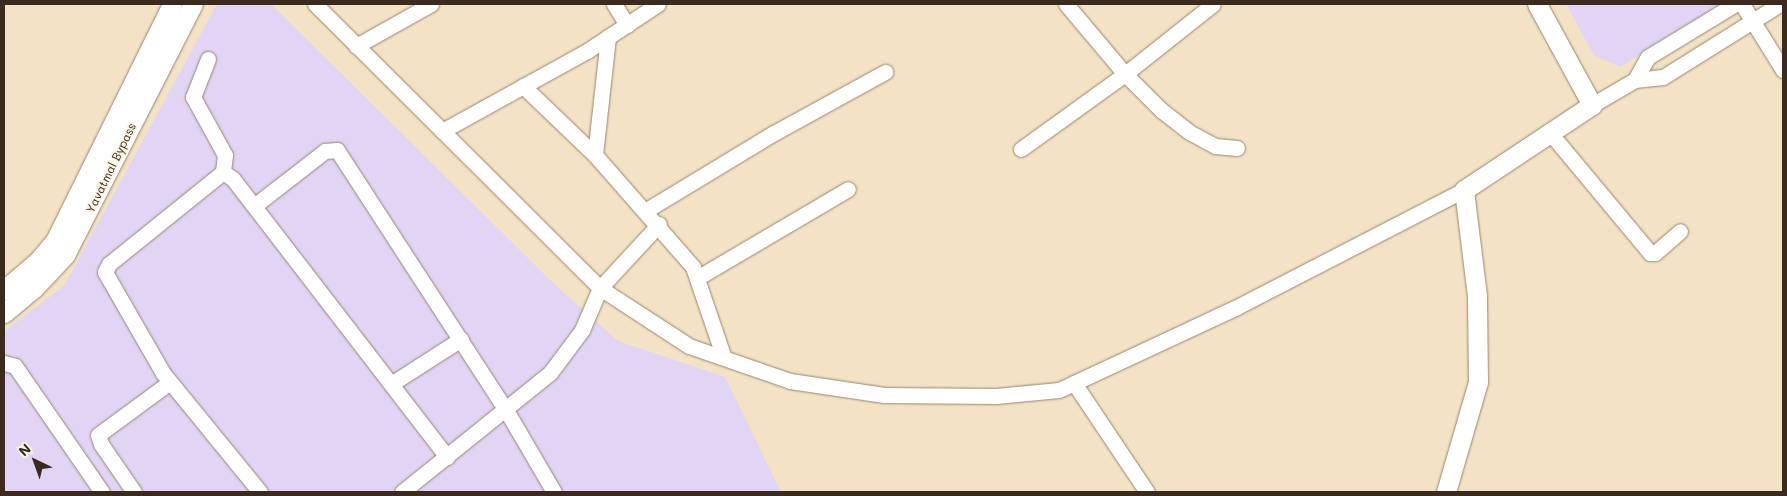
<!DOCTYPE html>
<style>
body{margin:0}
#map{position:relative;width:1787px;height:496px;overflow:hidden;background:#f3e2c4;font-family:Mali,sans-serif}
div>[style]{position:absolute}
.built>*{inset:0;background:#e1d4f4}
.roads{filter:drop-shadow(0 0 1px #978671) drop-shadow(0 0 1px #978671)}
.minor>*{height:15px;margin:-7.5px;padding:0 7.5px;transform-origin:7.5px;border-radius:7.5px;background:#fff}
.major>*{height:19px;margin:-9.5px;padding:0 9.5px;transform-origin:9.5px;border-radius:9.5px;background:#fff}
span{translate:-50% -50%;white-space:nowrap;text-align:center;line-height:1.15;-webkit-text-stroke:4px #fcf5e5;paint-order:stroke}
.street-label{font-size:12px;color:#3b2a1e}
.frame{position:absolute;inset:0;border:5px solid #3b2a1e;pointer-events:none}
.north{position:absolute;left:10px;top:436px;width:50px;height:50px;-webkit-text-stroke:4px #fcf5e5;paint-order:stroke;rotate:318deg;font-size:14px;font-weight:700;line-height:20px;text-align:center;color:#3b2a1e}
.north::after{content:'';display:block;margin:auto;width:18px;height:22px;background:#3b2a1e;clip-path:polygon(50% 0,100% 100%,50% 72%,0 100%)}
</style>
<div id="map">
<div class="built">
<div style="clip-path:polygon(217px 4px,271px 4px,553px 283px,618px 341px,725px 377px,781px 492px,4px 492px,4px 331px,64px 286px)"></div>
<div style="clip-path:polygon(1566px 4px,1723px 4px,1620px 67px,1594px 55px)"></div>
</div>
<div class="roads">
<div class="minor">
<div style="left:315px;top:4px;width:402px;rotate:44.9deg"></div>
<div style="left:600px;top:288px;width:106px;rotate:33.1deg"></div>
<div style="left:689px;top:346px;width:107px;rotate:19.1deg"></div>
<div style="left:790px;top:381px;width:95px;rotate:8.5deg"></div>
<div style="left:884px;top:395px;width:112px;rotate:0.5deg"></div>
<div style="left:996px;top:396px;width:63px;rotate:-5.4deg"></div>
<div style="left:1059px;top:390px;width:196px;rotate:-25deg"></div>
<div style="left:1237px;top:307px;width:255px;rotate:-27.3deg"></div>
<div style="left:614px;top:4px;width:25px;rotate:58deg"></div>
<div style="left:1066px;top:4px;width:92px;rotate:49.9deg"></div>
<div style="left:1125px;top:74px;width:51px;rotate:45deg"></div>
<div style="left:1161px;top:110px;width:36px;rotate:38deg"></div>
<div style="left:1189px;top:132px;width:30px;rotate:28deg"></div>
<div style="left:1215px;top:146px;width:22px;rotate:5deg"></div>
<div style="left:1742px;top:4px;width:78px;rotate:58.2deg"></div>
<div style="left:356px;top:46px;width:86px;rotate:-29.2deg"></div>
<div style="left:208px;top:59px;width:41px;rotate:111.5deg"></div>
<div style="left:193px;top:97px;width:66px;rotate:61.1deg"></div>
<div style="left:225px;top:155px;width:17px;rotate:97deg"></div>
<div style="left:1635px;top:80px;width:26px;rotate:-61deg"></div>
<div style="left:1648px;top:57px;width:102px;rotate:-31.3deg"></div>
<div style="left:523px;top:86px;width:100px;rotate:43.8deg"></div>
<div style="left:595px;top:155px;width:149px;rotate:48.8deg"></div>
<div style="left:693px;top:267px;width:96px;rotate:71.2deg"></div>
<div style="left:1592px;top:105px;width:50px;rotate:-30.2deg"></div>
<div style="left:1635px;top:80px;width:28px;rotate:-6deg"></div>
<div style="left:1663px;top:77px;width:138px;rotate:-32deg"></div>
<div style="left:442px;top:131px;width:166px;rotate:-28.9deg"></div>
<div style="left:587px;top:51px;width:85px;rotate:-33.5deg"></div>
<div style="left:1551px;top:134px;width:155px;rotate:50.2deg"></div>
<div style="left:1650px;top:253px;width:5px"></div>
<div style="left:1655px;top:253px;width:33px;rotate:-41deg"></div>
<div style="left:1021px;top:149px;width:128px;rotate:-35.8deg"></div>
<div style="left:1125px;top:74px;width:112px;rotate:-38.5deg"></div>
<div style="left:595px;top:155px;width:119px;rotate:-83.7deg"></div>
<div style="left:254px;top:206px;width:90px;rotate:-37.8deg"></div>
<div style="left:325px;top:151px;width:12px;rotate:-5deg"></div>
<div style="left:337px;top:150px;width:310px;rotate:57deg"></div>
<div style="left:506px;top:410px;width:95px;rotate:59.7deg"></div>
<div style="left:645px;top:211px;width:151px;rotate:-31.2deg"></div>
<div style="left:774px;top:133px;width:127px;rotate:-28.8deg"></div>
<div style="left:697px;top:278px;width:175px;rotate:-30.5deg"></div>
<div style="left:4px;top:363px;width:11px;rotate:15deg"></div>
<div style="left:15px;top:366px;width:153px;rotate:55.4deg"></div>
<div style="left:1074px;top:383px;width:131px;rotate:56.2deg"></div>
<div style="left:391px;top:384px;width:83px;rotate:-32.7deg"></div>
<div style="left:134px;top:492px;width:58px;rotate:-124.5deg"></div>
<div style="left:101px;top:444px;width:9px;rotate:-108deg"></div>
<div style="left:98px;top:435px;width:89px;rotate:-36.4deg"></div>
<div style="left:260px;top:492px;width:154px;rotate:-129.2deg"></div>
<div style="left:163px;top:373px;width:116px;rotate:-119.9deg"></div>
<div style="left:105px;top:272px;width:9px;rotate:-63deg"></div>
<div style="left:109px;top:264px;width:146px;rotate:-38.9deg"></div>
<div style="left:223px;top:172px;width:12px;rotate:35deg"></div>
<div style="left:233px;top:179px;width:351px;rotate:52.4deg"></div>
<div style="left:402px;top:492px;width:190px;rotate:-38.8deg"></div>
<div style="left:550px;top:373px;width:54px;rotate:-53.3deg"></div>
<div style="left:582px;top:330px;width:46px;rotate:-66.8deg"></div>
<div style="left:600px;top:288px;width:87px;rotate:-47.3deg"></div>
</div>
<div class="major">
<div style="left:4px;top:290px;width:45px;rotate:-40.5deg"></div>
<div style="left:38px;top:261px;width:26px;rotate:-50deg"></div>
<div style="left:55px;top:241px;width:264px;rotate:-63.7deg"></div>
<div style="left:4px;top:313px;width:39px;rotate:-40deg"></div>
<div style="left:34px;top:288px;width:45px;rotate:-46.8deg"></div>
<div style="left:65px;top:255px;width:282px;rotate:-63deg"></div>
<div style="left:1446px;top:492px;width:115px;rotate:-73.8deg"></div>
<div style="left:1478px;top:382px;width:86px;rotate:-90.7deg"></div>
<div style="left:1477px;top:296px;width:107px;rotate:-97deg"></div>
<div style="left:1464px;top:190px;width:154px;rotate:-33.6deg"></div>
<div style="left:1592px;top:105px;width:115px;rotate:-118.6deg"></div>
</div>
</div>
<div class="street-label">
<span style="left:111px;top:168px;rotate:-64deg">Yavatmal Bypass</span>
</div>
<div class="frame"></div>
<div class="north">N</div>
</div>
